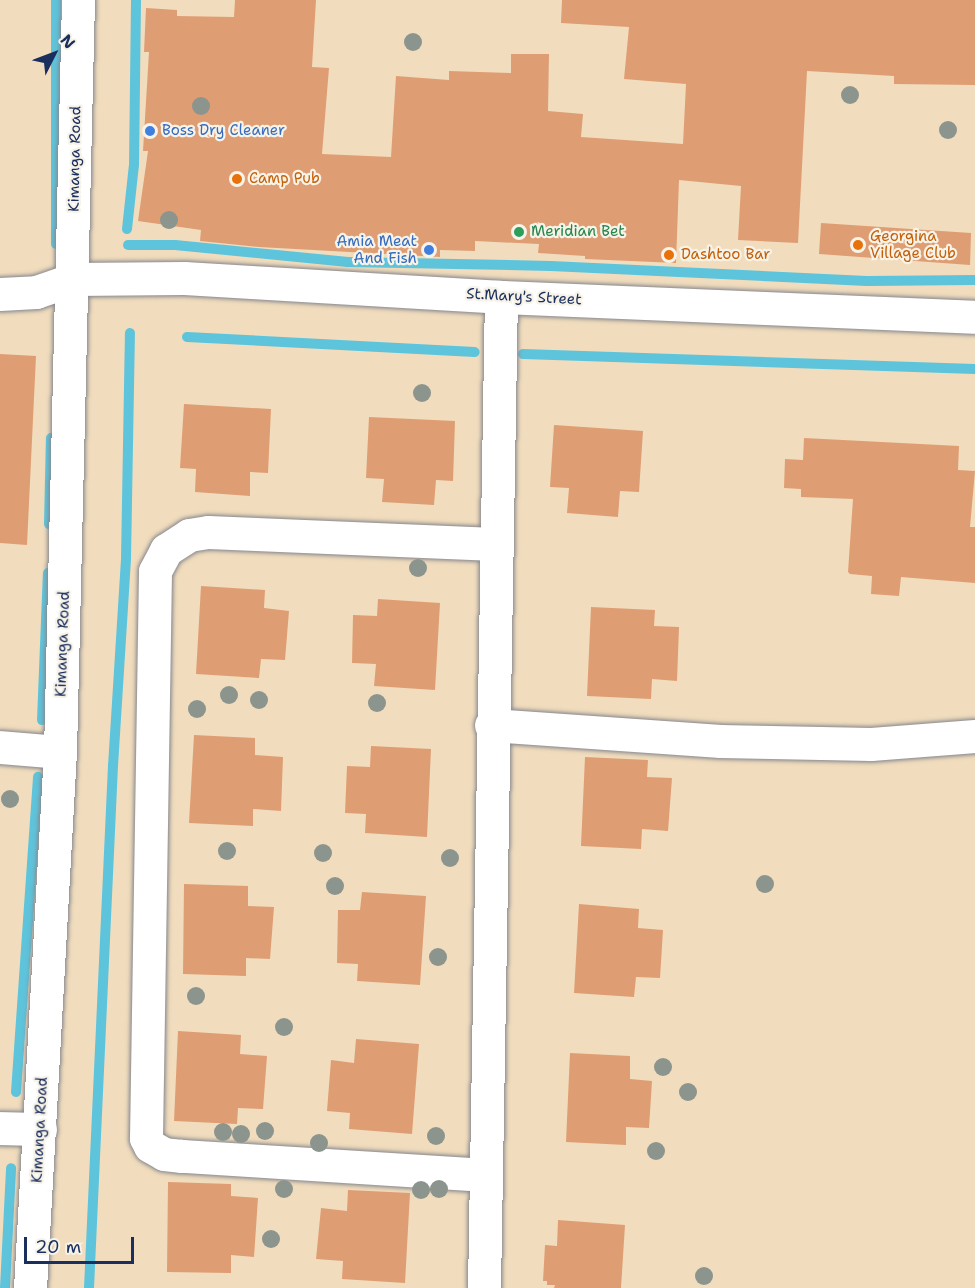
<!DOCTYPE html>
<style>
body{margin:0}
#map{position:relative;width:975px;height:1288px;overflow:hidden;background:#f1ddbd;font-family:"Shantell Sans",sans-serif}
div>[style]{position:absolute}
.stream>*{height:10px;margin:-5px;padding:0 5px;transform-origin:5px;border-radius:5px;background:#5ec4db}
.building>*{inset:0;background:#df9d73}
.roads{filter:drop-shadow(0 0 2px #86868e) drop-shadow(0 0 2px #86868e)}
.minor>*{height:33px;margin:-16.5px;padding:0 16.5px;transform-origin:16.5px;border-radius:16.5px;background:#fff}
.trees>*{width:18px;height:18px;margin:-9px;border-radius:50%;background:#8c948e}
.dots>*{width:16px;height:16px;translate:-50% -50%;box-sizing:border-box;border:3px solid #f7f3e8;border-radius:50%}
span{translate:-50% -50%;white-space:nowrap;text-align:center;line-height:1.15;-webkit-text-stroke:4.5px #f7f3e8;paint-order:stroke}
.shop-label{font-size:15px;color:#366cbe}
.left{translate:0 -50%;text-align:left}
.right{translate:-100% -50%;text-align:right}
.street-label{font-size:15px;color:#1b2f5e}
.food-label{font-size:15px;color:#c56008}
.leisure-label{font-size:15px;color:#27864d}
.north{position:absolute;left:24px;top:24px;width:60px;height:60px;-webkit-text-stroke:4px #f7f3e8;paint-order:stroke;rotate:48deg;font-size:16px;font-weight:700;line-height:24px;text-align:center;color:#1b2f5e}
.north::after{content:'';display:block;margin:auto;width:21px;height:27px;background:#1b2f5e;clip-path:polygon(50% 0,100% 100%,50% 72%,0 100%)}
.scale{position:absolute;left:24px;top:1237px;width:110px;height:27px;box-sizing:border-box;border:3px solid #1b2f5e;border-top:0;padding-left:8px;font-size:18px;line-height:21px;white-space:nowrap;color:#1b2f5e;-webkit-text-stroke:4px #f7f3e8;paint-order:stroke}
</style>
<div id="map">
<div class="stream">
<div style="left:127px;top:229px;width:64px;rotate:-83.8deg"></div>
<div style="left:134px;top:165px;width:165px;rotate:-89.3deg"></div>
<div style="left:56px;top:244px;width:244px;rotate:-90deg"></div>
<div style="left:128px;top:245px;width:47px"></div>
<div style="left:175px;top:245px;width:174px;rotate:5.6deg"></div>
<div style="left:348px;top:262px;width:203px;rotate:1.1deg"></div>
<div style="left:551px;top:266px;width:316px;rotate:2.7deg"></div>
<div style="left:867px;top:281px;width:108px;rotate:-0.5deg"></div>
<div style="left:187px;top:337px;width:288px;rotate:3deg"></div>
<div style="left:523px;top:354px;width:452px;rotate:1.9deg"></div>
<div style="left:49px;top:524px;width:86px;rotate:-88.7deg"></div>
<div style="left:42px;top:720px;width:147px;rotate:-87.7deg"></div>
<div style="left:16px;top:1092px;width:316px;rotate:-86deg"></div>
<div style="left:5px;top:1288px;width:120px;rotate:-87.1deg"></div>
<div style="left:89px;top:1288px;width:523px;rotate:-87.37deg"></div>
<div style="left:113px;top:766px;width:207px;rotate:-86.4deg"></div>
<div style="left:126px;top:559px;width:226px;rotate:-89deg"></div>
</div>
<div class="building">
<div style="clip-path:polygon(235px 0,316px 0,312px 67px,329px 68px,322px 154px,391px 157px,396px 76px,449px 80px,449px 71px,511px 73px,511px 54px,549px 54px,548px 111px,583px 114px,581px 137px,683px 144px,686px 84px,624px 79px,629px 27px,561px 23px,562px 0,975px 0,975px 85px,894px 84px,894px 76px,807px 71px,798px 243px,738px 240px,741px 186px,679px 180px,676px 263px,585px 259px,585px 256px,538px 253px,539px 244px,475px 241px,475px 251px,440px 250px,440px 257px,259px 247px,200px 241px,201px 230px,138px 221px,148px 151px,143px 151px,149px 52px,144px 52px,146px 8px,177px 10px,177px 16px,234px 17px)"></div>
<div style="clip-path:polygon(821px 223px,971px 233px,970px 265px,819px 254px)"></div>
<div style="clip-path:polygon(0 354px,36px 356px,27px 545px,0 543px)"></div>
<div style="clip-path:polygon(184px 404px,271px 409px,268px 473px,250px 472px,250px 496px,195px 492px,196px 469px,180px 468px)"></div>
<div style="clip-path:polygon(369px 417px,455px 421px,453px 481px,436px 480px,434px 505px,382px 502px,384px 479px,366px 478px)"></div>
<div style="clip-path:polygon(554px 425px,643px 431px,639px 492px,620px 491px,618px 517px,567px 513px,569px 488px,550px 487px)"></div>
<div style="clip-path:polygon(804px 438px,959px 446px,958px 470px,975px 471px,970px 527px,975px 527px,975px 583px,901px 577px,899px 596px,871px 594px,872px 576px,850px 574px,848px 572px,853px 499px,801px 497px,801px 489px,784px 488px,785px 459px,803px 460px)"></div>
<div style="clip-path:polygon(201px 586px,265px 590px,264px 608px,289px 611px,285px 660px,261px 659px,259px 678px,196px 674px)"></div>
<div style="clip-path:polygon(378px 599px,440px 603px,435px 690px,374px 686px,376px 664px,352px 663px,353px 615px,377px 616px)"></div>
<div style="clip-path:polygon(591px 607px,655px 610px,654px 626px,679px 627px,677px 681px,652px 679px,651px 699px,587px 696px)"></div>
<div style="clip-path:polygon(194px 735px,255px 738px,255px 755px,283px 757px,281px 811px,253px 809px,253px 826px,189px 823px)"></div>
<div style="clip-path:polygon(371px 746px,431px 749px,427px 837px,365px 833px,366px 814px,345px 813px,347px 766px,370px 767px)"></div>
<div style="clip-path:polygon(585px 757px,648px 760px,647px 777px,672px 778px,668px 831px,642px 829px,641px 849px,581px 846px)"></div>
<div style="clip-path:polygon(184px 884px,248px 886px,248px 906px,274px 907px,270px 959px,246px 958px,246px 976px,183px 974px)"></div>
<div style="clip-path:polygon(362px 892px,426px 896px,420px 985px,357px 981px,358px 964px,337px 963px,338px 910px,360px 910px)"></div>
<div style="clip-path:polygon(579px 904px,639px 909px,638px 928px,663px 930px,660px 978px,636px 977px,634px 997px,574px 993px)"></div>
<div style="clip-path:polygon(178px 1031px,241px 1035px,240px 1054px,267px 1056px,263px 1109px,238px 1108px,237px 1124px,174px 1121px)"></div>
<div style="clip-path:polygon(356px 1039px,419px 1044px,412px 1134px,349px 1129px,350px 1113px,327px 1111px,331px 1060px,354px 1063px)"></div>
<div style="clip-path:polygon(570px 1053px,630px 1056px,630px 1079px,652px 1081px,649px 1128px,626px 1127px,626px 1145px,566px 1142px)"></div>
<div style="clip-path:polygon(168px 1182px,231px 1184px,231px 1196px,258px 1198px,254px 1257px,231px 1255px,231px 1273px,167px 1272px)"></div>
<div style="clip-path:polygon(348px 1190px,410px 1193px,405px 1283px,342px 1279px,343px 1261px,316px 1259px,321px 1208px,347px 1211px)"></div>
<div style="clip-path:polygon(558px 1220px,625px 1225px,621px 1288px,554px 1288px,555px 1285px,547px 1285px,547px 1281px,543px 1281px,545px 1245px,557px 1246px)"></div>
</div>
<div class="roads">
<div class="minor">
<div style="left:0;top:294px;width:36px;rotate:-3deg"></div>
<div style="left:36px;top:292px;width:39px;rotate:-19deg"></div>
<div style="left:73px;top:279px;width:111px;rotate:-0.5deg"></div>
<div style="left:184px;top:278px;width:318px;rotate:3.4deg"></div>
<div style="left:501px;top:297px;width:474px;rotate:2.4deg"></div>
<div style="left:491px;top:725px;width:230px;rotate:4deg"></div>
<div style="left:720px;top:741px;width:151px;rotate:1.1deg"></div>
<div style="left:871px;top:744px;width:104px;rotate:-4.4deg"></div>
<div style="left:0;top:747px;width:60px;rotate:4.8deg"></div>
<div style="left:0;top:1128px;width:40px;rotate:1.4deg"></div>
<div style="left:486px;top:1175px;width:305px;rotate:-176.4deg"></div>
<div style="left:182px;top:1156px;width:18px;rotate:-174deg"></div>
<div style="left:164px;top:1154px;width:16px;rotate:-150deg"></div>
<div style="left:150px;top:1146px;width:9px;rotate:-117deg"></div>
<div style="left:146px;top:1138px;width:567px;rotate:-89.09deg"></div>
<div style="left:155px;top:571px;width:24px;rotate:-62deg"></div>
<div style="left:166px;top:550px;width:27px;rotate:-33deg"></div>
<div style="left:189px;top:535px;width:19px;rotate:-9deg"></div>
<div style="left:208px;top:532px;width:287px;rotate:2.4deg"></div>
<div style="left:30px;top:1288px;width:537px;rotate:-86.8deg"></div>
<div style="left:60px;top:752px;width:752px;rotate:-88.63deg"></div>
<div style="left:484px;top:1288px;width:991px;rotate:-89.02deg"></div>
</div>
</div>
<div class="trees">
<div style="left:413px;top:42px"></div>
<div style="left:850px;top:95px"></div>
<div style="left:201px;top:106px"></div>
<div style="left:948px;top:130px"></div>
<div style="left:169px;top:220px"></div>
<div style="left:422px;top:393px"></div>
<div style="left:418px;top:568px"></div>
<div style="left:229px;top:695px"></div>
<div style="left:259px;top:700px"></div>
<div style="left:377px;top:703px"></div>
<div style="left:197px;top:709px"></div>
<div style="left:10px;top:799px"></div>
<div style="left:227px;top:851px"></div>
<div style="left:323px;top:853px"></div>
<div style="left:450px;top:858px"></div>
<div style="left:765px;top:884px"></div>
<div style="left:335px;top:886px"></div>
<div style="left:438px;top:957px"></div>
<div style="left:196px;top:996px"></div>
<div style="left:284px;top:1027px"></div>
<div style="left:663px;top:1067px"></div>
<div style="left:688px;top:1092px"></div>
<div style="left:265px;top:1131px"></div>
<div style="left:223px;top:1132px"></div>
<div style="left:241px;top:1134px"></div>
<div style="left:436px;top:1136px"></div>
<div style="left:319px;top:1143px"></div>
<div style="left:656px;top:1151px"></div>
<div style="left:284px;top:1189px"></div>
<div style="left:439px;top:1189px"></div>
<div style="left:421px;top:1190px"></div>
<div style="left:271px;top:1239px"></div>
<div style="left:704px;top:1276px"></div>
</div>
<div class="dots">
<div style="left:150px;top:131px;background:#3f7fe0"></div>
<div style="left:237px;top:179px;background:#e8710a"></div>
<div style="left:519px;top:232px;background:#2e9e5b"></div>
<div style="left:858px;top:245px;background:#e8710a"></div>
<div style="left:429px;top:250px;background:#3f7fe0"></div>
<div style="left:669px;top:255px;background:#e8710a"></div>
</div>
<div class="shop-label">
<span class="left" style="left:162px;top:131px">Boss Dry Cleaner</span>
<span class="right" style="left:417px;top:250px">Amia Meat<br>And Fish</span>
</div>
<div class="street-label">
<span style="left:75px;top:159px;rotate:-89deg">Kimanga Road</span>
<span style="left:524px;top:297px;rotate:3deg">St.Mary's Street</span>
<span style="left:63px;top:644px;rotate:-88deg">Kimanga Road</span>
<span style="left:40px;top:1130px;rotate:-87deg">Kimanga Road</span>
</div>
<div class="food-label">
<span class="left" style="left:249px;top:179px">Camp Pub</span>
<span class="left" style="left:870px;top:245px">Georgina<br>Village Club</span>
<span class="left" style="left:681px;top:255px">Dashtoo Bar</span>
</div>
<div class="leisure-label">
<span class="left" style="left:531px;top:232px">Meridian Bet</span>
</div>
<div class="north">N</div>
<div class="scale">20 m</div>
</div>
